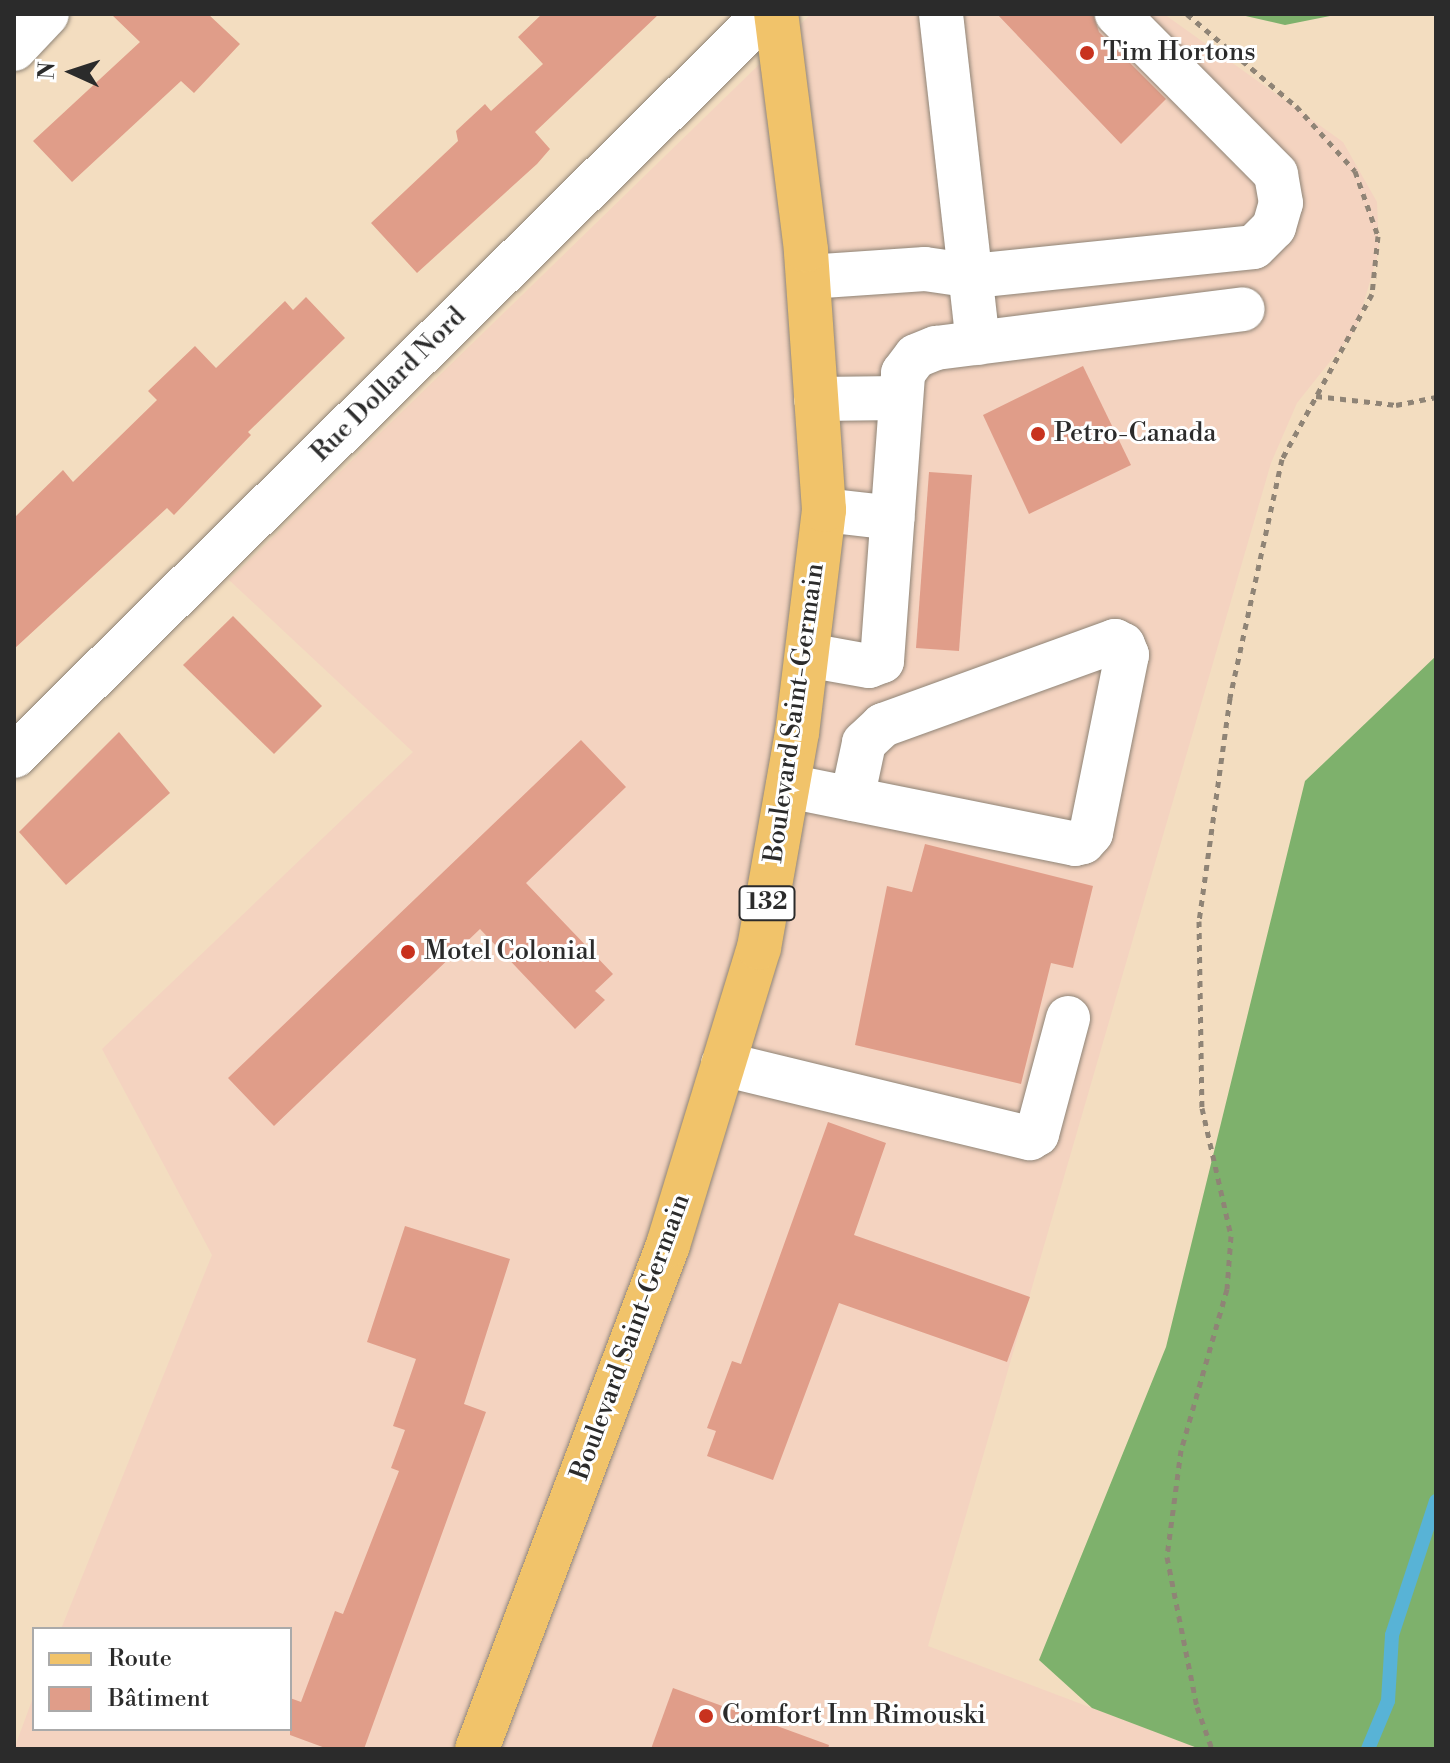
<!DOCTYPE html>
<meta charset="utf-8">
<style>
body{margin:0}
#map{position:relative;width:1450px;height:1763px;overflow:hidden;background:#f3ddc0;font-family:"Libre Bodoni",serif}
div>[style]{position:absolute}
.built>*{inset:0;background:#f4d3c0}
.forest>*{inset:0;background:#7eb16c}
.stream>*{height:14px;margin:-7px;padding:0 7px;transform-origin:7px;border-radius:7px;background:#58b3d6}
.building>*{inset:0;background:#e09d89}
.path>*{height:5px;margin-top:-2.5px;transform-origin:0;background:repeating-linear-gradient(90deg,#8f8476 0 6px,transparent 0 12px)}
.roads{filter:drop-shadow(0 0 2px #8f8476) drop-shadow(0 0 2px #8f8476)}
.minor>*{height:44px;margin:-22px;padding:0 22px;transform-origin:22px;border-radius:22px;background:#fff}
.major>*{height:44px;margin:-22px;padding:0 22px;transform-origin:22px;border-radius:22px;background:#f1c36a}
.dots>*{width:22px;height:22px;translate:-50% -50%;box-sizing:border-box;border:4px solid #fff;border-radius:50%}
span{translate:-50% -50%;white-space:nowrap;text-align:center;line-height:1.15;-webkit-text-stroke:6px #fff;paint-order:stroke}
.shield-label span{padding:2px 6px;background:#fff;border:2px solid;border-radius:6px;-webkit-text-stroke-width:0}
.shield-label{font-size:24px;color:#2b2b2b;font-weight:700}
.poi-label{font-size:26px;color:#2b2b2b}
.left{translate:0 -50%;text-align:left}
.street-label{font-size:26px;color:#2b2b2b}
.frame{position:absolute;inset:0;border:16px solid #2b2b2b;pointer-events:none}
.legend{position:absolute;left:32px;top:1627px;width:260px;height:104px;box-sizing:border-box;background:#fff;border:2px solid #aaa;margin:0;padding:10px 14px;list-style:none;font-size:24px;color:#2b2b2b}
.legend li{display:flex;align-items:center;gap:16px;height:40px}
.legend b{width:40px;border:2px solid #aaa}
.north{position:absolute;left:32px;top:32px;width:80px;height:80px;-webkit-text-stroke:6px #fff;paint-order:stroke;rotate:273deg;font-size:22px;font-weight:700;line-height:32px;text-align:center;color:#2b2b2b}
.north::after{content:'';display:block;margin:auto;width:28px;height:36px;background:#2b2b2b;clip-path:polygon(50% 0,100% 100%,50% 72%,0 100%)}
</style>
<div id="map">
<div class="built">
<div style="clip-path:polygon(811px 14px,1164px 14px,1343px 142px,1377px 202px,1379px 251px,1356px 329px,1297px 403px,1271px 463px,928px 1646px,1200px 1749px,14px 1749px,34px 1695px,34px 1729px,290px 1729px,290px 1629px,61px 1629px,212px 1255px,102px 1049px,413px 752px,229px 580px)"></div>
</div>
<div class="forest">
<div style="clip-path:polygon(1237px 14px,1340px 14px,1285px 25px)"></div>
<div style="clip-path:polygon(1436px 656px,1436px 1749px,1200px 1749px,1092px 1708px,1039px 1660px,1166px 1347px,1305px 781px)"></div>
</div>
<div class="stream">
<div style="left:1368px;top:1749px;width:52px;rotate:-67.4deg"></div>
<div style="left:1388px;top:1701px;width:66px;rotate:-86.5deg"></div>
<div style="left:1392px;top:1635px;width:141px;rotate:-71.8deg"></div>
</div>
<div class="building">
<div style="clip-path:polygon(111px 14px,208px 14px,240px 44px,194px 93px,181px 81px,72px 182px,33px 141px,140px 42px)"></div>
<div style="clip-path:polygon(542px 14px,659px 14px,535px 132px,550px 149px,537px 164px,417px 273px,371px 223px,458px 141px,456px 131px,485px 104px,491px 111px,543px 64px,518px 37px)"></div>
<div style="clip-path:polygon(997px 14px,1093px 14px,1099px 32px,1166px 99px,1121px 144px)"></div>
<div style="clip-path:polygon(306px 297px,345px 338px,248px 432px,251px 435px,174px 515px,167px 508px,14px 649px,14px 518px,63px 470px,73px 482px,157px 400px,148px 391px,195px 346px,216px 368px,285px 301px,293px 310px)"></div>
<div style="clip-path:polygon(1083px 366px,1131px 465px,1029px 514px,983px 415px)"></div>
<div style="clip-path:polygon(929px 472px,972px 475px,959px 651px,916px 648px)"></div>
<div style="clip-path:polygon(233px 616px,322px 706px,274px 754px,183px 665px)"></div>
<div style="clip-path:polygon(119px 732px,170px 793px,66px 885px,19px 832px)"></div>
<div style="clip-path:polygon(581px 740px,626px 787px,526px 883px,613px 974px,595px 991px,605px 1000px,575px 1029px,480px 929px,274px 1126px,228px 1078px)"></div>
<div style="clip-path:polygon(925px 844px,1093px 886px,1073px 968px,1051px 963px,1021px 1084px,855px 1045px,887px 886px,912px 892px)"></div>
<div style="clip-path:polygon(828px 1122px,886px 1143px,854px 1235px,1030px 1297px,1007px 1362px,839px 1303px,773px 1480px,707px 1456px,716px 1431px,707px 1428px,732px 1361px,741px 1364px)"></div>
<div style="clip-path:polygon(405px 1226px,510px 1259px,464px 1404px,486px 1412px,364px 1749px,328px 1749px,290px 1735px,290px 1698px,301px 1702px,335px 1611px,343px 1614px,399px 1471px,391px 1468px,405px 1430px,393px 1426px,416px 1359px,367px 1342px)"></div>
<div style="clip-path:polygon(673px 1688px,829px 1745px,828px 1749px,651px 1749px)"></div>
</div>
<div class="path">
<div style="left:1187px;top:14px;width:143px;rotate:40.2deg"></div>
<div style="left:1296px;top:106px;width:88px;rotate:47.8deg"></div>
<div style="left:1355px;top:171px;width:69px;rotate:70.5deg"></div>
<div style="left:1378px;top:236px;width:58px;rotate:95.9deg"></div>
<div style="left:1372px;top:294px;width:188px;rotate:118.6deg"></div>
<div style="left:1282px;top:459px;width:245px;rotate:102.3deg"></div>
<div style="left:1230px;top:698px;width:225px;rotate:97.9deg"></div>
<div style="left:1199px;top:921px;width:187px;rotate:89.1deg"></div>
<div style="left:1202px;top:1108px;width:131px;rotate:77.2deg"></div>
<div style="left:1231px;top:1236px;width:53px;rotate:94.3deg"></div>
<div style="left:1227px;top:1289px;width:167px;rotate:105.9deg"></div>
<div style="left:1181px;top:1450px;width:108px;rotate:97.5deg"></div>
<div style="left:1167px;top:1557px;width:153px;rotate:78.7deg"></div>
<div style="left:1197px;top:1707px;width:45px;rotate:70.3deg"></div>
<div style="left:1316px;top:396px;width:81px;rotate:6.4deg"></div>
<div style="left:1396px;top:405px;width:41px;rotate:-11.3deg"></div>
</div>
<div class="roads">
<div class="minor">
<div style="left:941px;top:14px;width:331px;rotate:83.6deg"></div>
<div style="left:14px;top:49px;width:48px;rotate:-46.7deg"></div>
<div style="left:808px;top:277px;width:117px;rotate:-3.9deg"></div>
<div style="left:925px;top:269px;width:49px;rotate:8.3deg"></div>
<div style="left:973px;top:276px;width:282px;rotate:-5.9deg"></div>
<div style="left:1254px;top:247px;width:28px;rotate:-45deg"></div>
<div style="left:1274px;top:227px;width:25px;rotate:-74deg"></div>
<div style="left:1281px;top:203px;width:29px;rotate:-100deg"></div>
<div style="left:1276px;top:174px;width:226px;rotate:-134.8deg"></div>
<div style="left:816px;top:399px;width:85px;rotate:-0.7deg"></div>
<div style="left:824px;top:510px;width:69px;rotate:6.6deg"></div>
<div style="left:807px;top:655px;width:63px;rotate:10.1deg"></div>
<div style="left:869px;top:666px;width:14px;rotate:-21deg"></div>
<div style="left:882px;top:661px;width:289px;rotate:-85.8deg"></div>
<div style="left:903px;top:373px;width:21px;rotate:-53deg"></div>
<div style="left:916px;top:356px;width:22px;rotate:-22deg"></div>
<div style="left:936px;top:348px;width:309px;rotate:-7.2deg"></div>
<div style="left:14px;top:756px;width:1056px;rotate:-44.65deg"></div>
<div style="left:788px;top:786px;width:293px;rotate:11.4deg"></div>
<div style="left:1075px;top:844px;width:8px;rotate:-14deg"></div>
<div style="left:1083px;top:842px;width:12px;rotate:-48deg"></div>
<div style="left:1091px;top:833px;width:182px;rotate:-78.6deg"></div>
<div style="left:1127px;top:655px;width:11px;rotate:-112deg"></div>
<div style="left:1123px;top:645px;width:9px;rotate:-153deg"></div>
<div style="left:1115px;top:641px;width:247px;rotate:160.1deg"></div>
<div style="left:883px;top:725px;width:26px;rotate:137deg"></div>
<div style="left:864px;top:743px;width:57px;rotate:102.1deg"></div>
<div style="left:723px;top:1064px;width:316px;rotate:13.6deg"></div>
<div style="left:1030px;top:1138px;width:8px;rotate:-30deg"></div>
<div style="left:1037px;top:1134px;width:120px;rotate:-75deg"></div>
</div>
<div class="major">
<div style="left:477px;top:1749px;width:539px;rotate:-69.24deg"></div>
<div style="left:668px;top:1245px;width:311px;rotate:-73deg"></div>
<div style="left:759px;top:948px;width:218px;rotate:-80deg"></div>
<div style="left:797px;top:733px;width:225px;rotate:-83.1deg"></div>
<div style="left:824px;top:510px;width:261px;rotate:-94deg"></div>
<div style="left:806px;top:250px;width:238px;rotate:-97.2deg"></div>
</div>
</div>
<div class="dots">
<div style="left:1087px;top:53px;background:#c8321e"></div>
<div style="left:1038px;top:434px;background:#c8321e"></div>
<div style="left:408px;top:952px;background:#c8321e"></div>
<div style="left:706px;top:1716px;background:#c8321e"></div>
</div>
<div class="shield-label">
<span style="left:767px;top:903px">132</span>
</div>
<div class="poi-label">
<span class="left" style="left:1103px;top:53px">Tim Hortons</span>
<span class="left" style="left:1054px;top:434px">Petro-Canada</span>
<span class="left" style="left:424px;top:952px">Motel Colonial</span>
<span class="left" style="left:722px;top:1716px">Comfort Inn Rimouski</span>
</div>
<div class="street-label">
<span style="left:389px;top:385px;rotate:-45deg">Rue Dollard Nord</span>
<span style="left:795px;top:713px;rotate:-82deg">Boulevard Saint-Germain</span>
<span style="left:631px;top:1337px;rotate:-70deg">Boulevard Saint-Germain</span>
</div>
<div class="frame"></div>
<ul class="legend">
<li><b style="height:10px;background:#f1c36a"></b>Route</li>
<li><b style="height:22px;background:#e09d89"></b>Bâtiment</li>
</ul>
<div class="north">N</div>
</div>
